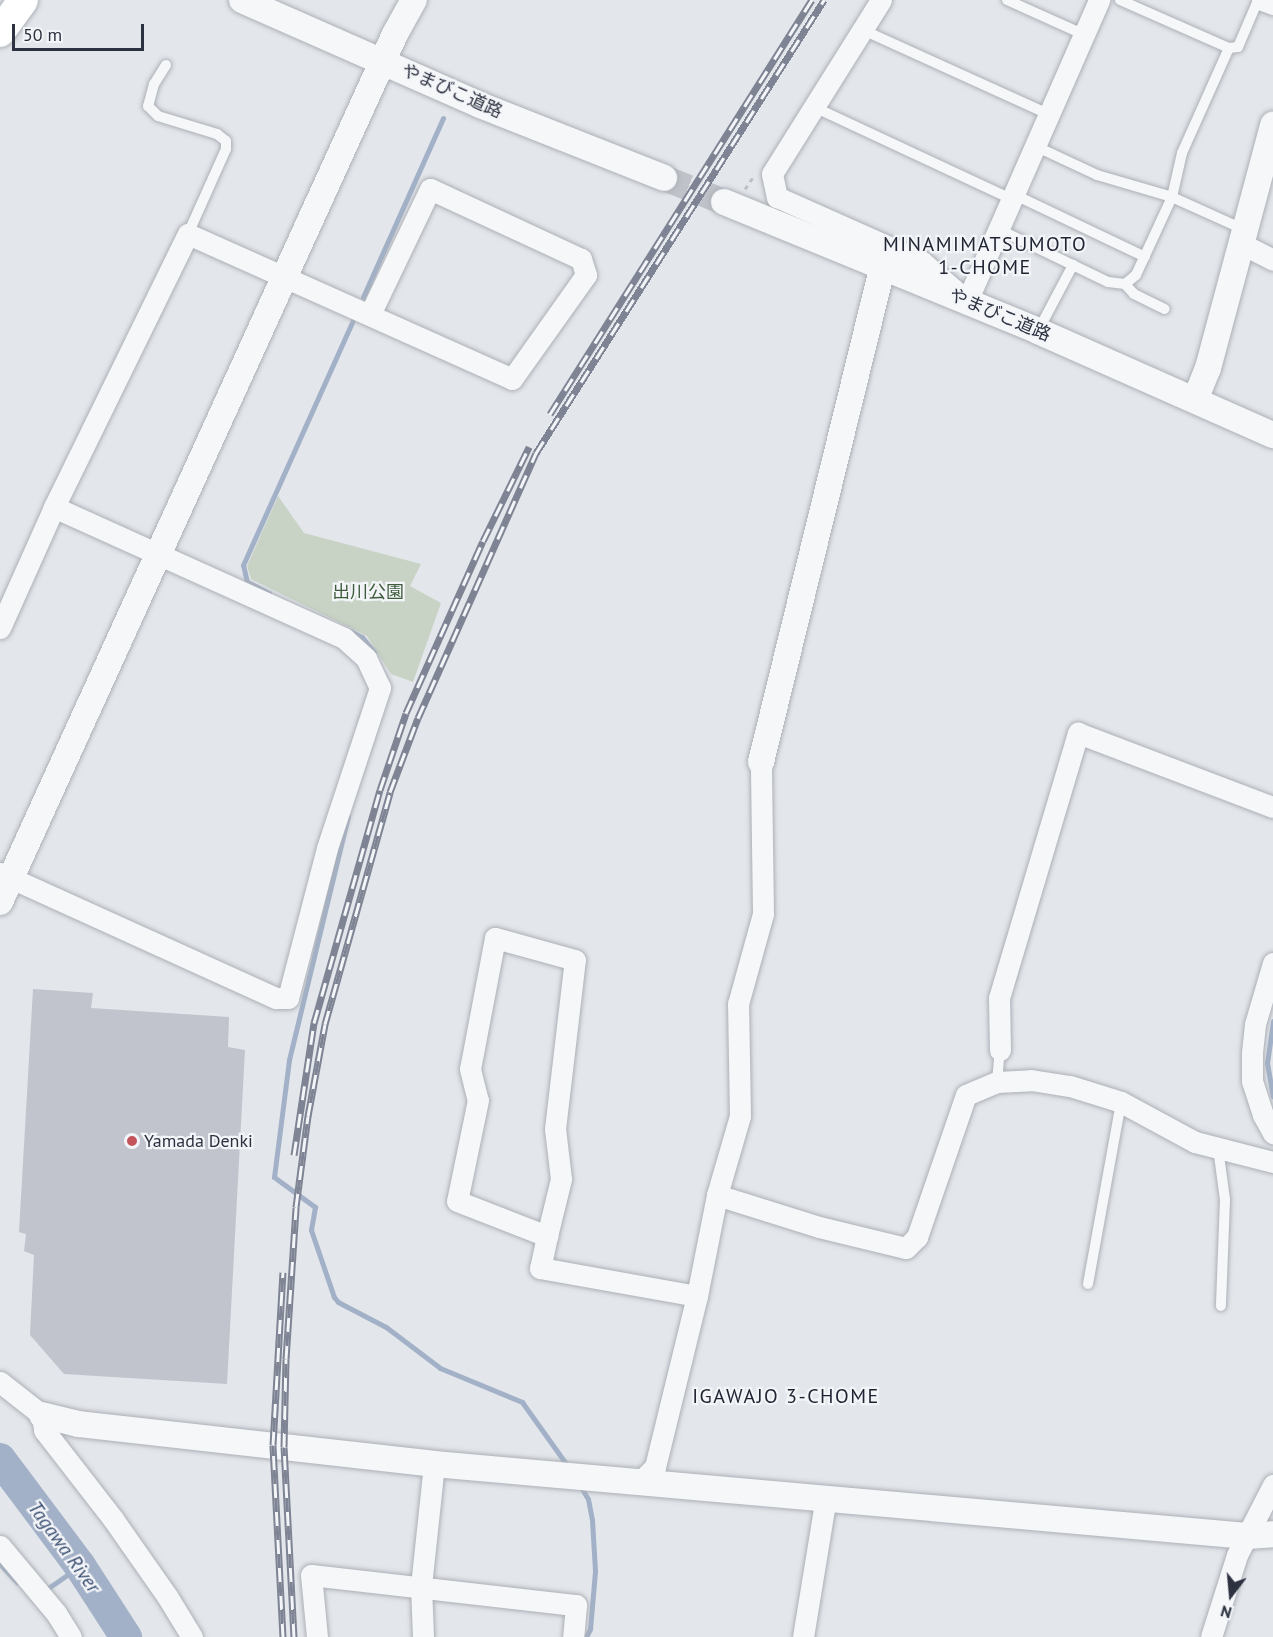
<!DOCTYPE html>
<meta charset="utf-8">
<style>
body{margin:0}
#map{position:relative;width:1273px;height:1637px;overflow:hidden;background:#e3e6ea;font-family:"PT Sans","Noto Sans JP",sans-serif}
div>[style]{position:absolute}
.green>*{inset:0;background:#c8d3c5}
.stream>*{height:5px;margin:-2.5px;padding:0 2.5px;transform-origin:2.5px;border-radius:2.5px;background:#a2b1c7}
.river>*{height:32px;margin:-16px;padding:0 16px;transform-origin:16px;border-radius:16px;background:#a2b1c7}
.building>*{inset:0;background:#c1c4cd}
.tertiary-tunnel>*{height:26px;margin-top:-13px;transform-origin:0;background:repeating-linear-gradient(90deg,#bfc2c8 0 26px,transparent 0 39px)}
.path>*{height:3px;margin-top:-1.5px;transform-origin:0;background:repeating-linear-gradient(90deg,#bec0c5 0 4.5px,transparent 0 9px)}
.roads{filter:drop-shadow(0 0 2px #acb0b7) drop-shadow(0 0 2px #acb0b7)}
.service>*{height:10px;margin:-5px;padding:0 5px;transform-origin:5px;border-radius:5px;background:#f6f7f9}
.minor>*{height:21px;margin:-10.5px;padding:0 10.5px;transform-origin:10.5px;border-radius:10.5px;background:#f6f7f9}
.tertiary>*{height:26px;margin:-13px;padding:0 13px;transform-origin:13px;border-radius:13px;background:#f6f7f9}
.secondary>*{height:30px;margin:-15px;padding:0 15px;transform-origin:15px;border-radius:15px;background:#fff}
.rail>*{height:7px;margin-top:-3.5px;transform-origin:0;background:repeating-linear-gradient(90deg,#f3f5f8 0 14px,#7e8493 0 28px);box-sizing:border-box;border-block:2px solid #7e8493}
.dots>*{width:16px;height:16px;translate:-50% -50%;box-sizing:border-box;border:3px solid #f3f5f8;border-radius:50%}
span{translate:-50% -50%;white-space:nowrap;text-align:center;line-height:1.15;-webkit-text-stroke:4.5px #f3f5f8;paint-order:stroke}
.street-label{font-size:18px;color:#2d3241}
.park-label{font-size:18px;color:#3e5c3b}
.poi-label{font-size:18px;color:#2d3241}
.left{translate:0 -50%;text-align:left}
.neighbourhood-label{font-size:20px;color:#1f2332;letter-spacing:1.5px}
.water-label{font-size:20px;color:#3a4e72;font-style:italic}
.north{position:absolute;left:1201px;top:1565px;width:60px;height:60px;-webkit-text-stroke:4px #f3f5f8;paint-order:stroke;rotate:196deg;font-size:16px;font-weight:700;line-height:24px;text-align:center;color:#2d3241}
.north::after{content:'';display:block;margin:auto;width:21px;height:27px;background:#2d3241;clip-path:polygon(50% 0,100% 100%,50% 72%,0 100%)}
.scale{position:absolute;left:12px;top:24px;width:132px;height:27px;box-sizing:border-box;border:3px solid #2d3241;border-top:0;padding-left:8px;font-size:18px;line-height:21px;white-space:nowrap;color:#2d3241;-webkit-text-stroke:4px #f3f5f8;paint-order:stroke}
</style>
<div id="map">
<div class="green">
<div style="clip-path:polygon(278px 496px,304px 533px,421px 564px,410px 586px,441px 603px,413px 682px,391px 674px,367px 636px,251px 579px,247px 566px)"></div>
</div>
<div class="stream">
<div style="left:363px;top:297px;width:196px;rotate:-65.9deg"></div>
<div style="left:269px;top:593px;width:25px;rotate:-153deg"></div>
<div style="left:247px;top:582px;width:17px;rotate:-103deg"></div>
<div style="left:243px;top:565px;width:271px;rotate:-65.8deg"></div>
<div style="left:350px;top:631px;width:13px;rotate:27deg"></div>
<div style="left:362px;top:637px;width:19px;rotate:51deg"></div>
<div style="left:348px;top:816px;width:251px;rotate:103.6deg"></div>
<div style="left:289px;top:1060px;width:118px;rotate:97.3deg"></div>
<div style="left:274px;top:1177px;width:51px;rotate:36.2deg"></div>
<div style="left:315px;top:1207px;width:23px;rotate:100deg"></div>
<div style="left:311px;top:1230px;width:71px;rotate:71.1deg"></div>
<div style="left:334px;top:1297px;width:6px;rotate:51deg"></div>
<div style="left:338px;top:1302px;width:54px;rotate:27.5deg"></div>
<div style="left:386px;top:1327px;width:68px;rotate:37.2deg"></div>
<div style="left:440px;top:1368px;width:89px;rotate:22.5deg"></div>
<div style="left:522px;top:1402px;width:81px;rotate:54.5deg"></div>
<div style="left:1273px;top:1021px;width:42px;rotate:98.1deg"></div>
<div style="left:1267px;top:1063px;width:34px;rotate:80deg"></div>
<div style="left:579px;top:1484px;width:17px;rotate:59deg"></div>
<div style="left:588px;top:1499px;width:21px;rotate:79deg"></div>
<div style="left:592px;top:1520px;width:51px;rotate:86.6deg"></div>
<div style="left:595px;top:1571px;width:58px;rotate:94.9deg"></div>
<div style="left:590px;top:1629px;width:9px;rotate:117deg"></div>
<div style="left:0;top:1564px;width:25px;rotate:47deg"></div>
<div style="left:44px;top:1591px;width:44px;rotate:-34.8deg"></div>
</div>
<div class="river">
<div style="left:0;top:1459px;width:134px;rotate:53.2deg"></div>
<div style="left:80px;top:1566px;width:85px;rotate:57.1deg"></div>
</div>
<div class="building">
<div style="clip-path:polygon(33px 989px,93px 993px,91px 1008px,229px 1017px,228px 1047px,245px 1050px,227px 1384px,64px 1374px,30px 1335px,34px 1255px,24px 1251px,26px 1234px,19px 1232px)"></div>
</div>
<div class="tertiary-tunnel">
<div style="left:664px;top:178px;width:65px;rotate:21.8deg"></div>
</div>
<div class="path">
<div style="left:745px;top:189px;width:14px;rotate:-56deg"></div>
</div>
<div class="roads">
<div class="service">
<div style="left:1007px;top:0;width:85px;rotate:24.2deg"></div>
<div style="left:1120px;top:0;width:119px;rotate:23.8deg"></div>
<div style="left:863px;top:30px;width:203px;rotate:24.4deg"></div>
<div style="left:166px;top:65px;width:22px;rotate:122deg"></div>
<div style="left:154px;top:84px;width:23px;rotate:105deg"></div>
<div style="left:148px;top:106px;width:14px;rotate:45deg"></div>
<div style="left:158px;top:116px;width:62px;rotate:17deg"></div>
<div style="left:217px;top:134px;width:11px;rotate:38deg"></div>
<div style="left:226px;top:141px;width:8px;rotate:90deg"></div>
<div style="left:226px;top:149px;width:93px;rotate:114.1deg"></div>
<div style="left:814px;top:107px;width:217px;rotate:25deg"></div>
<div style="left:1035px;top:146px;width:68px;rotate:25.1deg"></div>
<div style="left:1097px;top:175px;width:78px;rotate:16.3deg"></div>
<div style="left:1172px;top:197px;width:86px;rotate:114.8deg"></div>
<div style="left:1136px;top:275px;width:14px;rotate:141deg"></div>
<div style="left:1013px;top:194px;width:146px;rotate:25.5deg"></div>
<div style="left:998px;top:229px;width:122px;rotate:25.7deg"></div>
<div style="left:1108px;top:282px;width:17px;rotate:7deg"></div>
<div style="left:1125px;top:284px;width:13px;rotate:48deg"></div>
<div style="left:1134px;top:294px;width:34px;rotate:26deg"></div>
<div style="left:1245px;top:230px;width:80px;rotate:-155.7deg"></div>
<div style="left:1172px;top:197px;width:45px;rotate:-77.2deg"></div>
<div style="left:1182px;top:153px;width:115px;rotate:-65.9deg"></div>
<div style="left:1229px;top:48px;width:9px;rotate:-6deg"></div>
<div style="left:1238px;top:47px;width:51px;rotate:-66.9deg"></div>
<div style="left:1038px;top:331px;width:75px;rotate:-62.1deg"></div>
<div style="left:997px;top:1082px;width:32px;rotate:-85deg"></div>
<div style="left:1218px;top:1148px;width:52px;rotate:82.3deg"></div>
<div style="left:1225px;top:1200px;width:106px;rotate:92.2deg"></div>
<div style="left:1088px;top:1284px;width:185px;rotate:-79.7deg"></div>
</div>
<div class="minor">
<div style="left:881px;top:0;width:205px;rotate:122.1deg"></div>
<div style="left:772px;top:174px;width:24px;rotate:78deg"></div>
<div style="left:777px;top:197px;width:158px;rotate:24deg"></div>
<div style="left:921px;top:261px;width:61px;rotate:41deg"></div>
<div style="left:967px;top:301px;width:329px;rotate:-66.3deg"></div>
<div style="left:1262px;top:0;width:12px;rotate:20deg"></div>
<div style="left:1242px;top:244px;width:35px;rotate:27deg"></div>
<div style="left:0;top:628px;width:133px;rotate:-65.9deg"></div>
<div style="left:54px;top:507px;width:304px;rotate:-63.9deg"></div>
<div style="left:188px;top:234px;width:355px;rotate:24.1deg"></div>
<div style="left:512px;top:379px;width:128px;rotate:-54.6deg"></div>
<div style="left:586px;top:275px;width:17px;rotate:-107deg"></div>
<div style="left:581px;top:259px;width:166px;rotate:-155.1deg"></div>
<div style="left:430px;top:189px;width:139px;rotate:115.6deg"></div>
<div style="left:0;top:873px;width:303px;rotate:24.4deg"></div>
<div style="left:276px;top:998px;width:12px"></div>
<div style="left:288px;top:998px;width:155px;rotate:-75.4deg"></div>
<div style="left:327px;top:848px;width:169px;rotate:-71.7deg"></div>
<div style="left:380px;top:688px;width:33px;rotate:-115deg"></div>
<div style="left:366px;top:658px;width:30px;rotate:-138deg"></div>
<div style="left:344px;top:638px;width:318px;rotate:-155.7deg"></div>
<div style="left:1273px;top:963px;width:64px;rotate:106.4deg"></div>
<div style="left:1255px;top:1024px;width:29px;rotate:96deg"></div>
<div style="left:1252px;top:1053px;width:28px;rotate:90deg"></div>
<div style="left:1252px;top:1081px;width:36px;rotate:72deg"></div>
<div style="left:1263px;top:1115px;width:21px;rotate:61deg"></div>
<div style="left:1000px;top:1050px;width:52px;rotate:-91.1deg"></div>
<div style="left:999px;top:998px;width:277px;rotate:-73.4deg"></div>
<div style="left:1078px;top:733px;width:209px;rotate:20.8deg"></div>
<div style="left:717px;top:1195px;width:107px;rotate:17.4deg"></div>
<div style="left:819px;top:1227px;width:89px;rotate:13.6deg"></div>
<div style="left:906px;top:1248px;width:16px;rotate:-45deg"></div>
<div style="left:917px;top:1237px;width:150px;rotate:-71deg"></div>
<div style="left:966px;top:1095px;width:34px;rotate:-23deg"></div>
<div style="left:997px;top:1082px;width:34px;rotate:-3deg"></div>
<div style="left:1031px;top:1080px;width:39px;rotate:9deg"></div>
<div style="left:1070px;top:1086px;width:53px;rotate:17.4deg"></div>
<div style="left:1121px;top:1102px;width:84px;rotate:28.4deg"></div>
<div style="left:1195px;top:1142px;width:81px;rotate:14.4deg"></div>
<div style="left:547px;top:1236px;width:59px;rotate:-76.2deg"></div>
<div style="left:561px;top:1179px;width:50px;rotate:-96.8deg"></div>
<div style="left:555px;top:1129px;width:170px;rotate:-83.3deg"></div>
<div style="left:575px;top:960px;width:83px;rotate:-164.6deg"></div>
<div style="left:495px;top:938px;width:133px;rotate:100.8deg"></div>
<div style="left:470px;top:1069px;width:32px;rotate:76deg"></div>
<div style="left:478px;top:1100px;width:103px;rotate:101.7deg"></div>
<div style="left:457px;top:1201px;width:97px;rotate:21.3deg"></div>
<div style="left:547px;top:1236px;width:33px;rotate:102deg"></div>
<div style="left:540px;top:1268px;width:159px;rotate:10.1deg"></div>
<div style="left:0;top:1382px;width:53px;rotate:38.2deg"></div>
<div style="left:42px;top:1415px;width:15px;rotate:82deg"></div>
<div style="left:44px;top:1430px;width:113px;rotate:52.2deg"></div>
<div style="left:113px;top:1519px;width:94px;rotate:55deg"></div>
<div style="left:167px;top:1596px;width:48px;rotate:58.6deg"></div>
<div style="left:638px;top:1484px;width:24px;rotate:-45deg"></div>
<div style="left:655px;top:1467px;width:176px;rotate:-76.2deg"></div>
<div style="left:697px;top:1296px;width:103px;rotate:-78.8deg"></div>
<div style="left:717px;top:1195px;width:82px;rotate:-73.8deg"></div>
<div style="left:740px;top:1116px;width:112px;rotate:-91deg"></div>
<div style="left:738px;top:1004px;width:93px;rotate:-74.5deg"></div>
<div style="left:763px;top:914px;width:152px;rotate:-90.8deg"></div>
<div style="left:0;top:1546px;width:87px;rotate:50.1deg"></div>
<div style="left:56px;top:1613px;width:28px;rotate:58deg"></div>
<div style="left:317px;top:1637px;width:62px;rotate:-95.5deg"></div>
<div style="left:311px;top:1575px;width:267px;rotate:6.5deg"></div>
<div style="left:576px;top:1605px;width:32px;rotate:95deg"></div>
<div style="left:423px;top:1637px;width:51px;rotate:-92.2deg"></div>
<div style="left:421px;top:1586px;width:123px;rotate:-83.9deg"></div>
<div style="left:803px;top:1637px;width:130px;rotate:-80.7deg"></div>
<div style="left:824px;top:1509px;width:8px;rotate:-104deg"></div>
<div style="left:1211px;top:1637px;width:86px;rotate:-72.4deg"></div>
<div style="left:1237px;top:1555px;width:79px;rotate:-62.8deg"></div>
</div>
<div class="tertiary">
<div style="left:242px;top:0;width:260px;rotate:23.8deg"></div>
<div style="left:480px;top:105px;width:198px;rotate:21.6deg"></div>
<div style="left:724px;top:202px;width:339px;rotate:22.3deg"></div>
<div style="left:1038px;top:331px;width:257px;rotate:23.9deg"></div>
<div style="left:1195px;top:400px;width:35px;rotate:-68deg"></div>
<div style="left:1208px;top:368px;width:252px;rotate:-75deg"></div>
<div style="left:761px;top:762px;width:512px;rotate:-76.21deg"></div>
<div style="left:0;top:902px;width:954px;rotate:-65.53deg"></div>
<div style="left:395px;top:34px;width:39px;rotate:-61deg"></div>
<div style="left:42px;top:1415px;width:38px;rotate:14deg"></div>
<div style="left:79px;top:1424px;width:357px;rotate:6.4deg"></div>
<div style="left:434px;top:1464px;width:816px;rotate:5.06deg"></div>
<div style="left:1247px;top:1536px;width:26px;rotate:-4deg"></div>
</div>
<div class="secondary">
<div style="left:0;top:32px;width:39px;rotate:-54deg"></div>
</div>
</div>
<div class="rail">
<div style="left:550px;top:414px;width:490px;rotate:-57.7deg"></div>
<div style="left:294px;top:1155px;width:134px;rotate:-81.4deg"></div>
<div style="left:314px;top:1023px;width:242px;rotate:-74.2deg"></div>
<div style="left:380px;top:790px;width:81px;rotate:-71.3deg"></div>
<div style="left:406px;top:713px;width:188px;rotate:-65.9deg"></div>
<div style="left:483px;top:541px;width:105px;rotate:-63.9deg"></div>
<div style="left:283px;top:1637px;width:192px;rotate:-93deg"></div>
<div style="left:273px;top:1445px;width:173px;rotate:-86.7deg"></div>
<div style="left:294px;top:1637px;width:190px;rotate:-93deg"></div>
<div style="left:284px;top:1447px;width:88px;rotate:-88.7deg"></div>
<div style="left:286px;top:1359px;width:152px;rotate:-86.2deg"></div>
<div style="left:296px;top:1207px;width:92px;rotate:-82.5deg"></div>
<div style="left:308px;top:1116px;width:94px;rotate:-79.5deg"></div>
<div style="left:325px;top:1024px;width:241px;rotate:-74.3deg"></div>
<div style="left:390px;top:792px;width:79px;rotate:-69.3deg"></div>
<div style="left:418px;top:718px;width:290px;rotate:-66deg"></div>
<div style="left:536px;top:453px;width:537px;rotate:-57.55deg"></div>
</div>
<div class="dots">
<div style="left:132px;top:1141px;background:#c3545b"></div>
</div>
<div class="street-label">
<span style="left:452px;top:91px;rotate:24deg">やまびこ道路</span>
<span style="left:1000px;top:315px;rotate:23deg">やまびこ道路</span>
</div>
<div class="park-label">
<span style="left:368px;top:592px">出川公園</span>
</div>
<div class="poi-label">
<span class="left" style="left:144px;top:1141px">Yamada Denki</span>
</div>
<div class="neighbourhood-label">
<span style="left:985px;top:256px">MINAMIMATSUMOTO<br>1-CHOME</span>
<span style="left:786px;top:1396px">IGAWAJO 3-CHOME</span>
</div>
<div class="water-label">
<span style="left:64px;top:1547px;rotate:54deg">Tagawa River</span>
</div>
<div class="north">N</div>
<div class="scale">50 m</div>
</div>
